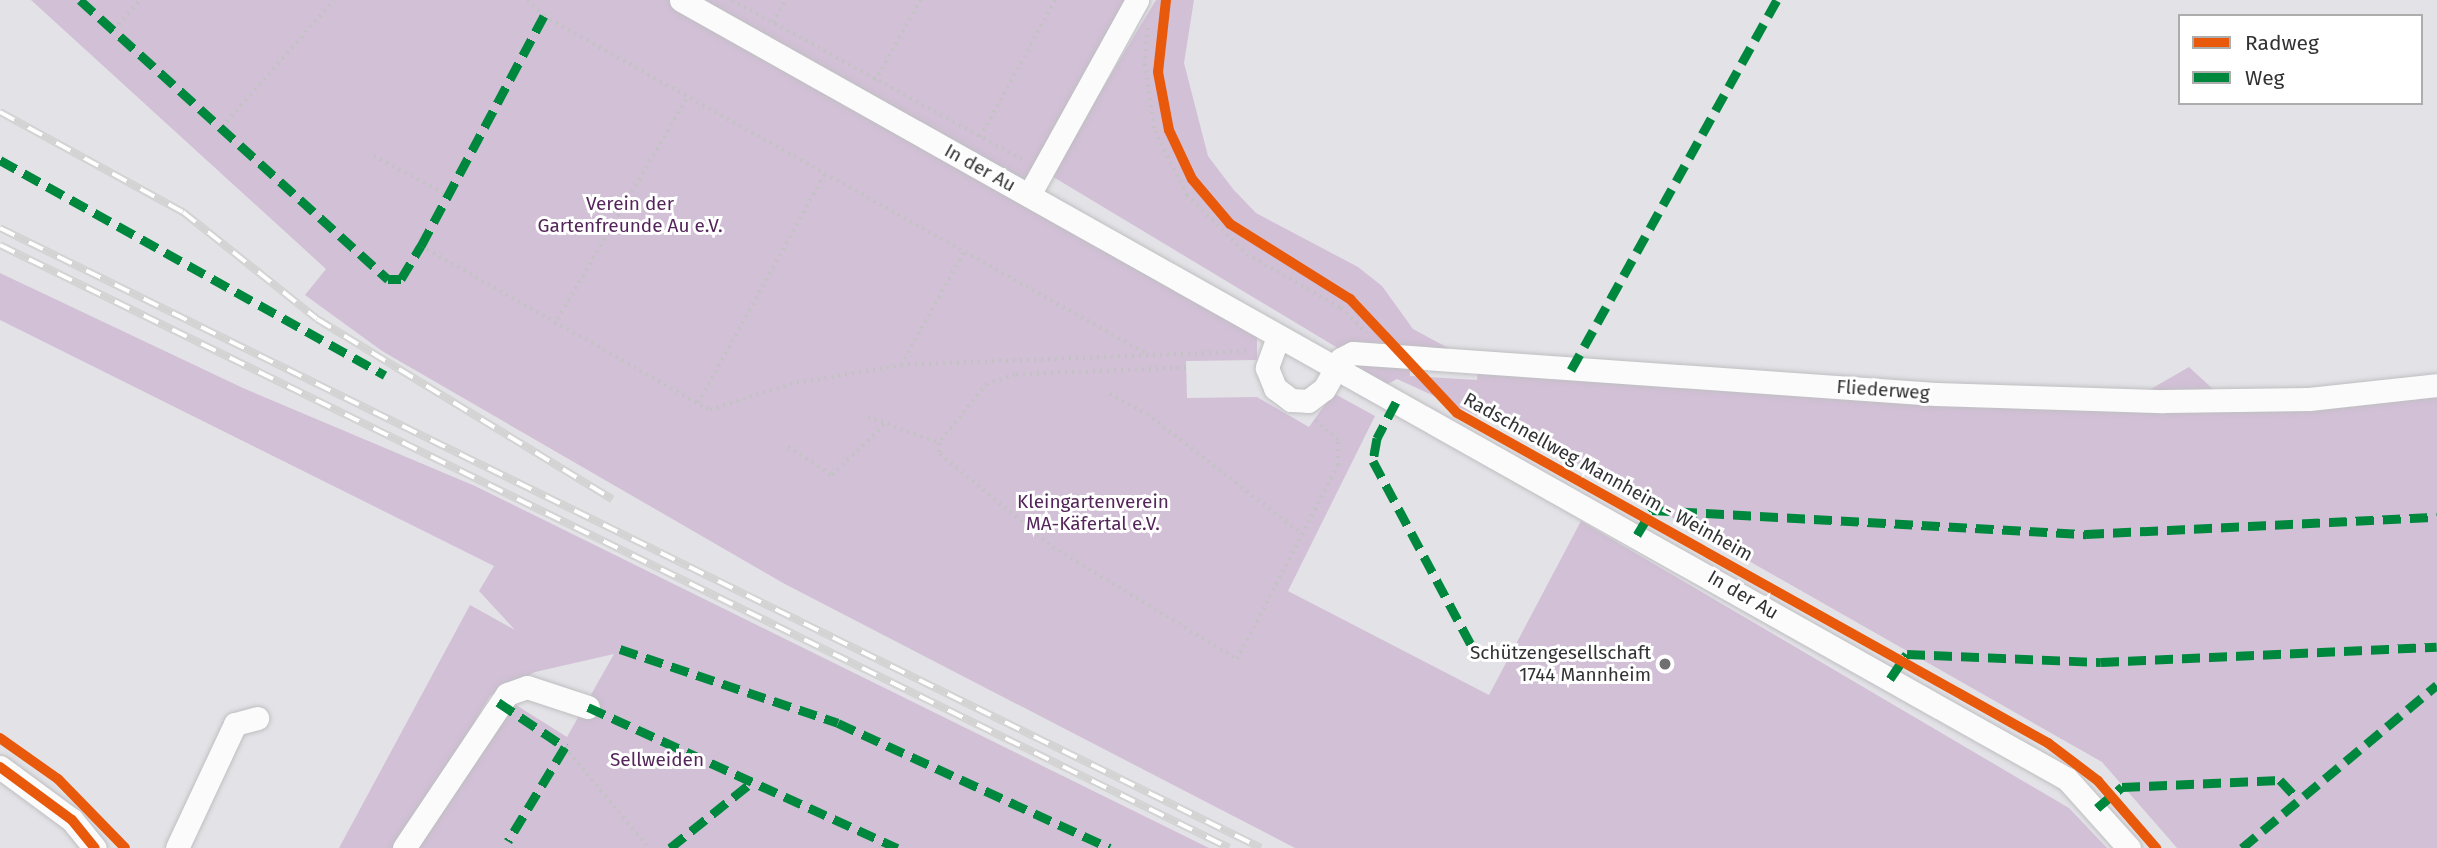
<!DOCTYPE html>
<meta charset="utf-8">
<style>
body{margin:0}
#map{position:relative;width:2437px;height:848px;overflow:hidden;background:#e3e3e7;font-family:"Fira Sans",sans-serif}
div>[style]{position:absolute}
.green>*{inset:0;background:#d2c0d6}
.path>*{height:3.5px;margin-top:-1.75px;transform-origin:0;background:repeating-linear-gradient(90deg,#c3c3c4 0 2px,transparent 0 7px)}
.roads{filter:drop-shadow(0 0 2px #bfbfc2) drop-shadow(0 0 2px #bfbfc2)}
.minor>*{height:23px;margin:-11.5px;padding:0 11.5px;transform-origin:11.5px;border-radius:11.5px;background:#fbfbfb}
.rail>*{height:8px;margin-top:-4px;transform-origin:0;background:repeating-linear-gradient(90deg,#fff 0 16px,#d3d3d3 0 32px);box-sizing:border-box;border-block:2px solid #d3d3d3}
.quiet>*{height:9px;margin-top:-4.5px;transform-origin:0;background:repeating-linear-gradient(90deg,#00873e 0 18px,transparent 0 27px)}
.cycleway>*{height:10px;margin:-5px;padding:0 5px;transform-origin:5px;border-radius:5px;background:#e8590c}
.dots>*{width:19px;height:19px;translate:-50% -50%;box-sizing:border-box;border:4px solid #fff;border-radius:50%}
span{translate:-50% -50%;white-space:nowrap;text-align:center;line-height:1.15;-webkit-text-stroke:6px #fff;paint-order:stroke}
.street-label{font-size:19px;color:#323234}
.park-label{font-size:19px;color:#54255a}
.poi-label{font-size:19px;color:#323234}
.right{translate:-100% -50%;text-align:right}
.legend{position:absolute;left:2178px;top:14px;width:245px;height:91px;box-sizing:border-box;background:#fff;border:2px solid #adadae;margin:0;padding:9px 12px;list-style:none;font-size:21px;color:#323234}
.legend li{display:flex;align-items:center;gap:14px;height:35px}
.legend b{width:35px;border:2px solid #adadae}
</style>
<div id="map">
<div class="green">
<div style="clip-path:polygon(31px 0,1130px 0,1021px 200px,1257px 333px,1257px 360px,1186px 361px,1187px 398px,1257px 397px,1309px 427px,1333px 393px,1375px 416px,1288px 591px,1489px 695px,1581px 521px,2069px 808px,2107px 848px,1295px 848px,783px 583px,382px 351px,305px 295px,326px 269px)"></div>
<div style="clip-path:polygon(evenodd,1156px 0,1194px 0,1184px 63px,1208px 156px,1233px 189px,1256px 213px,1358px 267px,1382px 286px,1413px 329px,1485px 368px,1934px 401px,2437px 391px,2437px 848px,2177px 848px,2102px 762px,1480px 408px,1478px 416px,1397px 379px,1382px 387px,1351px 369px,1356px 359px,1050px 175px,1156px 0,1410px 363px,1478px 368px,1477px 380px,1410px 376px,1410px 363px)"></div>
<div style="clip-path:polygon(0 273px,243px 388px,475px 486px,1209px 848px,410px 848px,508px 700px,567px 737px,614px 654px,535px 672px,490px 696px,399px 848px,339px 848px,470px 605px,515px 630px,479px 591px,494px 566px,0 320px)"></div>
<div style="clip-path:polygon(2189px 367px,2214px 390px,2309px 392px,2144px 393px)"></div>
</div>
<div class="path">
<div style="left:528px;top:0;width:23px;rotate:45deg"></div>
<div style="left:544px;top:16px;width:691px;rotate:29.27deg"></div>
<div style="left:732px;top:0;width:334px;rotate:28.8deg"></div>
<div style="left:773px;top:23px;width:26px;rotate:-62deg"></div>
<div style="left:1148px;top:28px;width:36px;rotate:95deg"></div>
<div style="left:1145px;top:64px;width:68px;rotate:81.5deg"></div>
<div style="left:1155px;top:131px;width:72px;rotate:63.4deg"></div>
<div style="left:1187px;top:195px;width:84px;rotate:44.5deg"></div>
<div style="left:1247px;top:254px;width:108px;rotate:29.9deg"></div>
<div style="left:1341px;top:308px;width:36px;rotate:44deg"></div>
<div style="left:114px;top:30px;width:40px;rotate:-49deg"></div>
<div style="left:875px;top:81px;width:93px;rotate:-60.9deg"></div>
<div style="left:222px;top:127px;width:169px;rotate:-48.6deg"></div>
<div style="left:980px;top:137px;width:156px;rotate:-61.3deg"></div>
<div style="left:374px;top:156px;width:83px;rotate:28.1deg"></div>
<div style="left:421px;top:246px;width:332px;rotate:29.6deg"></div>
<div style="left:710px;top:410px;width:84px;rotate:-18deg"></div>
<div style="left:790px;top:384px;width:113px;rotate:-9.7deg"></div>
<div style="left:901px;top:365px;width:350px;rotate:-2.3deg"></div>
<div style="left:554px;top:325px;width:264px;rotate:-59.7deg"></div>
<div style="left:901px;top:365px;width:128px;rotate:-61deg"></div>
<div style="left:1186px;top:368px;width:171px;rotate:177.7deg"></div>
<div style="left:1015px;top:375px;width:29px;rotate:162deg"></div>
<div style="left:987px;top:384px;width:76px;rotate:129.1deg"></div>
<div style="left:939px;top:443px;width:11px;rotate:85deg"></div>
<div style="left:940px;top:454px;width:146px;rotate:39.5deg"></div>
<div style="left:1053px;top:547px;width:215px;rotate:31.3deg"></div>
<div style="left:1237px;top:659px;width:219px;rotate:-62.5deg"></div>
<div style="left:1338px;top:465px;width:25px;rotate:-90deg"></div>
<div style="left:1338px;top:440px;width:30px;rotate:-140deg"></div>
<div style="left:1110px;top:394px;width:42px;rotate:28.4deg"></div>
<div style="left:1147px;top:414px;width:196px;rotate:37.7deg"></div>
<div style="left:698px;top:403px;width:260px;rotate:-61.1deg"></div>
<div style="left:868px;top:417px;width:76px;rotate:20.1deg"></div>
<div style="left:788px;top:447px;width:52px;rotate:32.5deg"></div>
<div style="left:832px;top:475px;width:75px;rotate:-43.9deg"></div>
<div style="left:565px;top:747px;width:131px;rotate:50.3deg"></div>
<div style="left:879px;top:848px;width:8px;rotate:-40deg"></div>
</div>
<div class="roads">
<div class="minor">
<div style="left:681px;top:0;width:1590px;rotate:29.34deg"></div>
<div style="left:2067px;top:779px;width:93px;rotate:48.1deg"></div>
<div style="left:1029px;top:195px;width:223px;rotate:-61deg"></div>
<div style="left:1278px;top:337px;width:33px;rotate:110deg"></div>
<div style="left:1267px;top:368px;width:22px;rotate:68deg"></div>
<div style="left:1275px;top:388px;width:20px;rotate:37deg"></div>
<div style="left:1291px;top:400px;width:17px;rotate:3deg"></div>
<div style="left:1308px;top:401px;width:20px;rotate:-37deg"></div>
<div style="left:1324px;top:389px;width:34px;rotate:-60deg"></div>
<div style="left:1341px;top:359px;width:13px;rotate:-27deg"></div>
<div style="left:1353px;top:353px;width:584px;rotate:4.02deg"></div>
<div style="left:1936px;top:394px;width:228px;rotate:1.8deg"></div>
<div style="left:2164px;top:401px;width:145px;rotate:-0.8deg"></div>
<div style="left:2309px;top:399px;width:129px;rotate:-6.2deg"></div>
<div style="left:0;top:767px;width:89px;rotate:36.4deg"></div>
<div style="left:72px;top:820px;width:36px;rotate:51deg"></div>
<div style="left:177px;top:848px;width:137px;rotate:-64.9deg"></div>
<div style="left:235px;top:724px;width:23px;rotate:-15deg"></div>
<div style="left:404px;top:848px;width:185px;rotate:-56.2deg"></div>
<div style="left:507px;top:694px;width:21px;rotate:-19deg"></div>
<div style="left:527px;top:687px;width:64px;rotate:18.2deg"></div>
</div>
</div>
<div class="rail">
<div style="left:0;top:112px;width:209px;rotate:28.7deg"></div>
<div style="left:183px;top:212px;width:171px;rotate:38.6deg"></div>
<div style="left:317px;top:319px;width:346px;rotate:31.4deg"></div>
<div style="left:0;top:228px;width:1405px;rotate:26.18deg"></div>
<div style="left:0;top:245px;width:1369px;rotate:26.13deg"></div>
</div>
<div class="quiet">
<div style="left:80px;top:0;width:416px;rotate:42.2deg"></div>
<div style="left:388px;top:279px;width:13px"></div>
<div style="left:401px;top:279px;width:39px;rotate:-59deg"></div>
<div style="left:421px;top:246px;width:261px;rotate:-61.9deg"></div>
<div style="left:0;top:160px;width:441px;rotate:29.2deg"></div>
<div style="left:1571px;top:370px;width:423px;rotate:-60.9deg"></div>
<div style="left:1396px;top:402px;width:41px;rotate:117.8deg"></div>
<div style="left:1377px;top:438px;width:23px;rotate:100deg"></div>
<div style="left:1373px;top:461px;width:214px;rotate:61.9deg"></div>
<div style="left:1637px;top:535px;width:29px;rotate:-59deg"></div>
<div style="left:1652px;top:510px;width:435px;rotate:3.2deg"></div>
<div style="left:2086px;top:534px;width:351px;rotate:-2.8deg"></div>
<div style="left:620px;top:649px;width:230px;rotate:18.7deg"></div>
<div style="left:838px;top:723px;width:299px;rotate:24.7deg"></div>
<div style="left:1890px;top:679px;width:30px;rotate:-56deg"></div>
<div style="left:1907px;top:654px;width:194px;rotate:2.4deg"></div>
<div style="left:2101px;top:662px;width:336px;rotate:-2.6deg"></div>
<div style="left:498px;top:702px;width:81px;rotate:33.9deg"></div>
<div style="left:565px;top:747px;width:110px;rotate:121.2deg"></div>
<div style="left:588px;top:707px;width:340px;rotate:24.5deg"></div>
<div style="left:2097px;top:808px;width:33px;rotate:-40deg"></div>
<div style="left:2122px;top:787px;width:158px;rotate:-2.5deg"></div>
<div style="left:2280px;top:780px;width:25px;rotate:47deg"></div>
<div style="left:670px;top:848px;width:105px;rotate:-38.8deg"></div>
<div style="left:2242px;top:848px;width:254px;rotate:-39.9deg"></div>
</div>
<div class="cycleway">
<div style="left:1166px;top:0;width:72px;rotate:96.3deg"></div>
<div style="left:1158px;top:72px;width:59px;rotate:79.3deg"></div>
<div style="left:1169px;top:130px;width:54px;rotate:64.9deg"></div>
<div style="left:1192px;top:179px;width:59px;rotate:49.8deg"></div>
<div style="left:1230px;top:224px;width:142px;rotate:32deg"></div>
<div style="left:1350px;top:299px;width:156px;rotate:46.8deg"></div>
<div style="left:1457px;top:413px;width:677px;rotate:29.18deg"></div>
<div style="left:2048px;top:743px;width:63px;rotate:37.2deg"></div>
<div style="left:2098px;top:781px;width:89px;rotate:49.1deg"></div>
<div style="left:0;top:738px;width:71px;rotate:35.3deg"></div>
<div style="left:58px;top:779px;width:96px;rotate:45.8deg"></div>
<div style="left:0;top:767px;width:89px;rotate:36.4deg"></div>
<div style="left:72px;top:820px;width:36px;rotate:51deg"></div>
</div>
<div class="dots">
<div style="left:1665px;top:664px;background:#707073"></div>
</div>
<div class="street-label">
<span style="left:980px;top:168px;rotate:29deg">In der Au</span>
<span style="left:1883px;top:390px;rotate:4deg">Fliederweg</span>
<span style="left:1608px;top:477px;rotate:29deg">Radschnellweg Mannheim - Weinheim</span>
<span style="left:1743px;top:595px;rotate:30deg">In der Au</span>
</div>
<div class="park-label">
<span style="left:630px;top:215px">Verein der<br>Gartenfreunde Au e.V.</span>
<span style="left:1093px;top:513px">Kleingartenverein<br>MA-Käfertal e.V.</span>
<span style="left:657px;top:760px">Sellweiden</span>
</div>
<div class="poi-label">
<span class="right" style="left:1651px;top:664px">Schützengesellschaft<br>1744 Mannheim</span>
</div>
<ul class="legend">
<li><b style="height:9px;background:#e8590c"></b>Radweg</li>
<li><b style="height:9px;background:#00873e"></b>Weg</li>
</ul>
</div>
